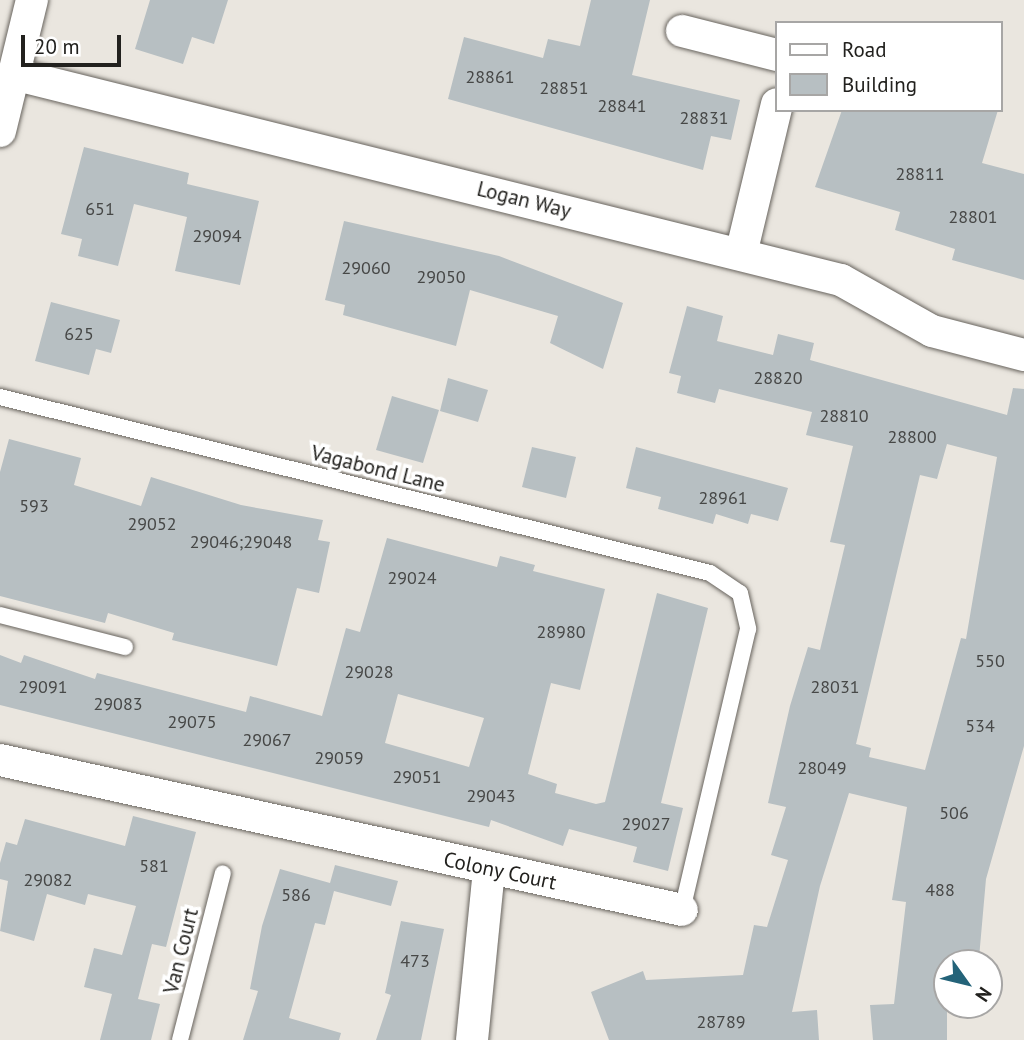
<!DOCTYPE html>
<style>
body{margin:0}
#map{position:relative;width:1024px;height:1040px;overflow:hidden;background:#eae6df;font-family:"PT Sans",sans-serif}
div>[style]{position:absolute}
.building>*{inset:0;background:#b7bfc2}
.roads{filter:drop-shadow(0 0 2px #68645e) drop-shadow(0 0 2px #68645e)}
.lane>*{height:16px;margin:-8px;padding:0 8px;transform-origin:8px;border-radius:8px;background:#fff}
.street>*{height:32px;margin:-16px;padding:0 16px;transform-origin:16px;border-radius:16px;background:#fff}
span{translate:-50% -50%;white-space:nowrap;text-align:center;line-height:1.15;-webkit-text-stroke:7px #fff;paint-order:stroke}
.number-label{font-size:18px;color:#474847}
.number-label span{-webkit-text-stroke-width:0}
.street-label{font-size:21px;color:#22211e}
.legend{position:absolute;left:775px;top:21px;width:228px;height:91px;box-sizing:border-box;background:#fff;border:2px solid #a7a6a5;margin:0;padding:9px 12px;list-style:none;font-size:21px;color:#22211e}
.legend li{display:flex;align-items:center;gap:14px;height:35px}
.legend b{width:35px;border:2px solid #a7a6a5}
.north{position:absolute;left:933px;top:949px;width:70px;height:70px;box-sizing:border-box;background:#fff;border:2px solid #a7a6a5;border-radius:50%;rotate:124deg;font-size:19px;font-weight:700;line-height:28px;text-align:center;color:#22211e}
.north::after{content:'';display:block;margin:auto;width:24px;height:32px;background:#246379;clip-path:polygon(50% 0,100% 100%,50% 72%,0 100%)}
.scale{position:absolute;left:21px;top:35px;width:100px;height:32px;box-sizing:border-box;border:4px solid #22211e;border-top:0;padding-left:9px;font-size:21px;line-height:24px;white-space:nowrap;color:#22211e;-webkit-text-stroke:5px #fff;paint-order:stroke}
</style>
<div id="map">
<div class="building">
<div style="clip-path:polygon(150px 0,228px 0,214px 44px,192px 37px,183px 64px,135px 49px)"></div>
<div style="clip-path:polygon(591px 0,650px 0,632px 75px,740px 100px,731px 140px,711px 136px,703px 170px,448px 99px,464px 37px,543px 58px,548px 39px,580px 46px)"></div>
<div style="clip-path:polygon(842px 110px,998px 110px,982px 163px,1024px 174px,1024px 280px,952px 260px,955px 249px,895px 230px,900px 212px,815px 187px)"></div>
<div style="clip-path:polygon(84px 147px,189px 173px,187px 184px,259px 201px,240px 285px,175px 271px,187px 217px,134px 204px,118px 266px,78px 256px,82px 239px,61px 234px)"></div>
<div style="clip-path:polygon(344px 221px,499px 256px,623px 303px,603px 369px,550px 343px,558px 316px,470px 290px,456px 346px,343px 315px,345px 305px,325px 300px)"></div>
<div style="clip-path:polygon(51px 302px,120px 320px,111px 353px,96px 349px,89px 375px,35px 361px)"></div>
<div style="clip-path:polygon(evenodd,687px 306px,723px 316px,717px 341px,773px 355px,778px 334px,814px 343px,810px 360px,1007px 415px,1013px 388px,1024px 389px,1024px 746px,986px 879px,979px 958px,955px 955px,954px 963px,947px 963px,947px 1040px,873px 1040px,870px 1005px,894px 1004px,906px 902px,892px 900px,907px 807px,849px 793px,820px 886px,792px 1012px,817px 1010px,819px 1040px,609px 1040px,591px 992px,643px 971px,646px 980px,743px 975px,754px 925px,767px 927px,788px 860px,771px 855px,786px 807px,768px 803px,790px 706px,808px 647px,820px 650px,845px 545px,830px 542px,853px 446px,806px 435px,812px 412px,719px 389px,715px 403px,677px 393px,681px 376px,669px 373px,687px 306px,947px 444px,997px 457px,966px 639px,961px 638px,925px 770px,869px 757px,871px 748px,856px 744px,920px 475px,937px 479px,947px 444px)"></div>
<div style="clip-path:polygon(448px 378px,488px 390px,478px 422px,440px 411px)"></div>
<div style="clip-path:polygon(392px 396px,439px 410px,423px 463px,376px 450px)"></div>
<div style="clip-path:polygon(9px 439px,81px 458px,74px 485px,141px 506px,151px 477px,241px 505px,323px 520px,318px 540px,330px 542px,319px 593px,297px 588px,277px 666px,172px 640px,174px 633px,108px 613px,105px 623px,0 596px,0 472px)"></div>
<div style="clip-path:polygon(532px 447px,576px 457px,566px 498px,522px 487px)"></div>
<div style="clip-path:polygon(636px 447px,788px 488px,778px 521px,751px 514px,748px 524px,716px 514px,713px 524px,658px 509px,661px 497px,626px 488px)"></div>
<div style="clip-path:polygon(evenodd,387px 538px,497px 567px,500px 556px,535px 565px,533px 571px,605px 589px,580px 690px,551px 683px,528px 774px,557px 784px,555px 793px,596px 804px,605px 802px,657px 593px,708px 608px,661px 803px,683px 808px,668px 871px,633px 862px,637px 847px,569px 829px,563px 846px,491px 820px,489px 827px,0 705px,0 655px,21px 663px,24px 655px,95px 679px,97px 673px,246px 712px,250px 696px,322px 716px,346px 628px,360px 632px,387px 538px,398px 694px,484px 718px,469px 767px,385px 743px,398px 694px)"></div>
<div style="clip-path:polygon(133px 816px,196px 832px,166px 947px,152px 944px,138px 999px,160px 1004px,151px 1040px,100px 1040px,112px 994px,84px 987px,94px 948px,122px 955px,136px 906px,88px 894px,85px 905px,47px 894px,34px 941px,0 931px,8px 881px,0 879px,0 863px,6px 842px,17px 845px,25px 819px,125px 846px)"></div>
<div style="clip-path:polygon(335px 865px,398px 881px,391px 906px,334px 891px,325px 925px,315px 923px,289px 1018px,341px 1033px,339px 1040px,243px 1040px,258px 991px,250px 989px,262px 926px,280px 869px,330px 883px)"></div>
<div style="clip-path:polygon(401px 921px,444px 929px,421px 1040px,376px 1040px,391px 995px,385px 993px)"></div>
</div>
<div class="roads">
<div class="lane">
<div style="left:0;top:397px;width:731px;rotate:13.92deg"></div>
<div style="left:710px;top:573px;width:36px;rotate:34deg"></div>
<div style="left:740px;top:593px;width:37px;rotate:77deg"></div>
<div style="left:748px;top:629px;width:289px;rotate:103.2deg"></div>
<div style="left:0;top:615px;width:129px;rotate:14.4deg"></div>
<div style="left:180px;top:1040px;width:172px;rotate:-75.6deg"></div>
</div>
<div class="street">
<div style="left:682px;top:31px;width:98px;rotate:14.2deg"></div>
<div style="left:13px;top:74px;width:853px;rotate:13.97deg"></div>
<div style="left:841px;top:280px;width:104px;rotate:29.3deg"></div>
<div style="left:932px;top:331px;width:95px;rotate:14.6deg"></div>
<div style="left:0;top:131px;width:135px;rotate:-76.3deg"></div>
<div style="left:741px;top:254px;width:154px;rotate:-76.5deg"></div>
<div style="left:0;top:760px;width:698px;rotate:12.4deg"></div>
<div style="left:472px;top:1040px;width:172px;rotate:-84.3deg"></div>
</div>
</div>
<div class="number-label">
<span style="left:490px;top:77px">28861</span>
<span style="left:564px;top:88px">28851</span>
<span style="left:622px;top:106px">28841</span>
<span style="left:704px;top:118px">28831</span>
<span style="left:920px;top:174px">28811</span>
<span style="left:100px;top:209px">651</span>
<span style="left:973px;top:217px">28801</span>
<span style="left:217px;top:236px">29094</span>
<span style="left:366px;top:268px">29060</span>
<span style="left:441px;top:277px">29050</span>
<span style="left:79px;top:334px">625</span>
<span style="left:778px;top:378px">28820</span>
<span style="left:844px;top:416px">28810</span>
<span style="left:912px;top:437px">28800</span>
<span style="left:723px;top:498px">28961</span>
<span style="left:34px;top:506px">593</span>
<span style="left:152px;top:524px">29052</span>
<span style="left:241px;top:542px">29046;29048</span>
<span style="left:412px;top:578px">29024</span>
<span style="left:561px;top:632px">28980</span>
<span style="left:990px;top:661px">550</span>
<span style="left:369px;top:672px">29028</span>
<span style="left:43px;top:687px">29091</span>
<span style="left:835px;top:687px">28031</span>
<span style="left:118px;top:704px">29083</span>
<span style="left:192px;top:722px">29075</span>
<span style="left:980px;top:726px">534</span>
<span style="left:267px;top:740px">29067</span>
<span style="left:339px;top:758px">29059</span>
<span style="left:822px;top:768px">28049</span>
<span style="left:417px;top:777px">29051</span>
<span style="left:491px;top:796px">29043</span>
<span style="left:954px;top:813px">506</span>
<span style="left:646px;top:824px">29027</span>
<span style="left:154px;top:866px">581</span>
<span style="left:48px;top:880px">29082</span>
<span style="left:940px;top:890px">488</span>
<span style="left:296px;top:895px">586</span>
<span style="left:415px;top:961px">473</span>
<span style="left:721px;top:1022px">28789</span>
</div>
<div class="street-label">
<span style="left:524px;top:200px;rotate:14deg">Logan Way</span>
<span style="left:378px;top:469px;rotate:14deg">Vagabond Lane</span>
<span style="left:500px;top:871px;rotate:12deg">Colony Court</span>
<span style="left:181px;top:951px;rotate:-76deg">Van Court</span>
</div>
<ul class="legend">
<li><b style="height:9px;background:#fff"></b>Road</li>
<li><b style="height:19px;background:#b7bfc2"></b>Building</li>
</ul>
<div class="north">N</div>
<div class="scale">20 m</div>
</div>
